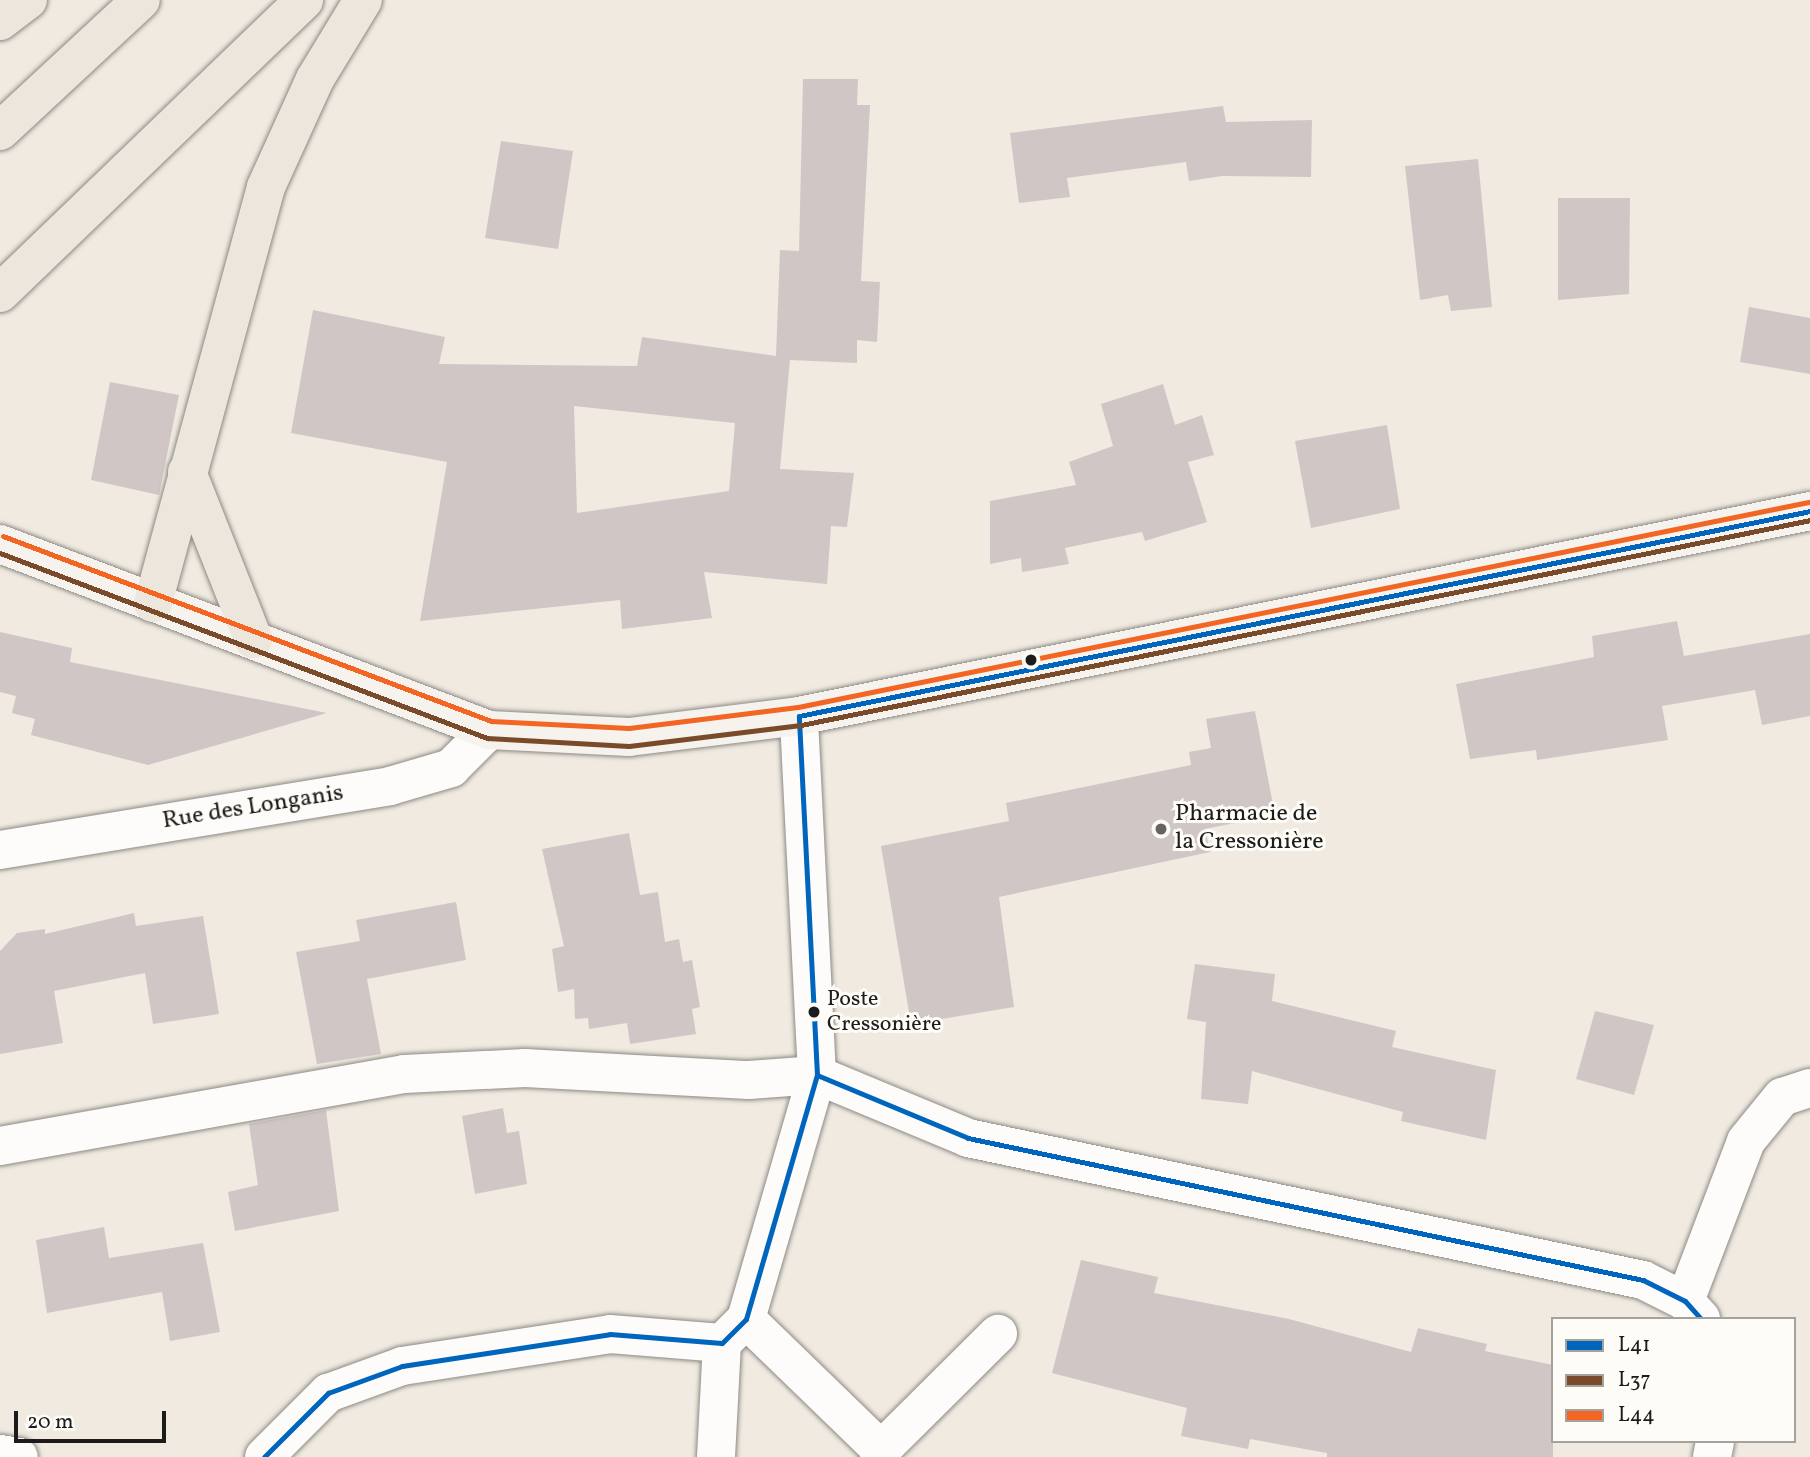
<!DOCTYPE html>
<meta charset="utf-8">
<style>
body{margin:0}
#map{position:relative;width:1810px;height:1457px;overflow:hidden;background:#f0eae0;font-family:Vollkorn,serif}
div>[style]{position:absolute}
.building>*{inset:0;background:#d1c6c6}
.roads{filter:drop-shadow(0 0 2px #8c8a85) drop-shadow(0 0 2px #8c8a85)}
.street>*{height:38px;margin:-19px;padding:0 19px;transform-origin:19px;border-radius:19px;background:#fdfcfa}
.secondary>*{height:38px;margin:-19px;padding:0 19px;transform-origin:19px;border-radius:19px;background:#f6f3ef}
.highway>*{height:38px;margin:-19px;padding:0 19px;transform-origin:19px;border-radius:19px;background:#ede6dd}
.bus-1>*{height:5px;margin:-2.5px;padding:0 2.5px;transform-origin:2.5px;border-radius:2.5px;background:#0065bd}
.bus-2>*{height:5px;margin:-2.5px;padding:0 2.5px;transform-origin:2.5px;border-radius:2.5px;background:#7a4b2a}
.bus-3>*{height:5px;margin:-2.5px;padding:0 2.5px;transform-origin:2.5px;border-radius:2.5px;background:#f26522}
.dots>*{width:19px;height:19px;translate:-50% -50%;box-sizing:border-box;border:4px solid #fdfcf7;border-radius:50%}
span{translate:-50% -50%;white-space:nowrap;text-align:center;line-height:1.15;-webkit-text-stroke:6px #fdfcf7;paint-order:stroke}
.bus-label{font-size:22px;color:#1c1c1c}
.left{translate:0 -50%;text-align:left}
.street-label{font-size:24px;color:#1c1c1c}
.poi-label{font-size:24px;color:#1c1c1c}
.legend{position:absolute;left:1551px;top:1317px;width:245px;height:126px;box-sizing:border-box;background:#fdfcf7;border:2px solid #a3a29f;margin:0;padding:9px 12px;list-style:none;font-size:21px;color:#1c1c1c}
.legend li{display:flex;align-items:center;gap:14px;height:35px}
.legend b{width:35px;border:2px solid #a3a29f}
.scale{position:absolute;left:14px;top:1411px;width:152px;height:32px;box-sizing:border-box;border:4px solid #1c1c1c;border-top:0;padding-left:9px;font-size:21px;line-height:24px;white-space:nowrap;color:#1c1c1c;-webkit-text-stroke:5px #fdfcf7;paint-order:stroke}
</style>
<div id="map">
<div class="building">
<div style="clip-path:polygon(evenodd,803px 79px,858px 79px,857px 105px,870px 105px,861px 281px,880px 282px,877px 342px,857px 340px,857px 363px,790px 360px,780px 469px,854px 473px,847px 527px,831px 526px,827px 584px,704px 572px,712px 618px,622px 629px,620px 600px,420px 621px,447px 462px,291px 433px,313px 310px,445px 337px,439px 364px,637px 366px,642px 337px,776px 356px,780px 250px,799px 251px,803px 79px,574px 406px,735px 423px,729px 491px,577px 513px,574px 406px)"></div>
<div style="clip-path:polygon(1223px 106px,1226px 122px,1312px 120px,1311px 177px,1222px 176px,1189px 181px,1186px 162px,1067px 178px,1070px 197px,1019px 203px,1010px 133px)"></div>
<div style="clip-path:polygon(501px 141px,573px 151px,558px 249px,485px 238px)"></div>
<div style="clip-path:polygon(1478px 159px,1492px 307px,1451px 311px,1448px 295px,1420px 300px,1405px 166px)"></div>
<div style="clip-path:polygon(1558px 198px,1630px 198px,1629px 294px,1558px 300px)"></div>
<div style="clip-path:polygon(1749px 307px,1810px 318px,1810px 374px,1740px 362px)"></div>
<div style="clip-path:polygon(110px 382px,179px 395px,159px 495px,91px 480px)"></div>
<div style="clip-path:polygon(1163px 384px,1175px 425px,1202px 415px,1214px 455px,1188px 462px,1207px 522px,1145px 541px,1142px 532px,1065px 548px,1069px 564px,1022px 572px,1021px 558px,990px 564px,990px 501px,1076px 485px,1069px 462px,1113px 446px,1101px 404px)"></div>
<div style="clip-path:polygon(1387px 425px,1400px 509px,1311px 528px,1295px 441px)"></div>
<div style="clip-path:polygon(1677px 621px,1684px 656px,1810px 634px,1810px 716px,1762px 725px,1755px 690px,1662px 706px,1668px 740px,1537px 760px,1536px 750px,1470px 759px,1456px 684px,1594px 657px,1592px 636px)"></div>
<div style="clip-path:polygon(0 632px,72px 648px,70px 662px,327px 713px,148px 765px,31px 735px,35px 719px,12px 713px,16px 696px,0 692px)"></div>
<div style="clip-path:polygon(1255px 711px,1275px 815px,1205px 829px,1210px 852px,999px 897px,1014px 1007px,911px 1024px,881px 846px,1009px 821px,1006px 803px,1191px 765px,1189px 752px,1211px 748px,1206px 719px)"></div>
<div style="clip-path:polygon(629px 833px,640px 895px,658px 892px,665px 942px,679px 939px,683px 962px,692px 960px,700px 1007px,692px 1009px,696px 1034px,630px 1044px,627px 1023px,589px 1029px,588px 1018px,575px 1019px,574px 989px,558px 992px,552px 949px,564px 946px,542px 849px)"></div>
<div style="clip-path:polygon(456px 902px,466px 960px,367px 979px,381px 1054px,317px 1064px,296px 952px,360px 941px,356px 920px)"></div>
<div style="clip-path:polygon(134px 913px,136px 926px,203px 916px,219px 1014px,153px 1024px,145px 973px,54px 991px,63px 1043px,0 1054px,0 951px,17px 933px,45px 929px,45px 934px)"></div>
<div style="clip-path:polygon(1195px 964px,1275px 974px,1272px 1001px,1396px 1031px,1392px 1047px,1496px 1070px,1486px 1140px,1401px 1121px,1403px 1112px,1252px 1071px,1248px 1104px,1201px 1099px,1206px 1022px,1187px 1019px)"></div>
<div style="clip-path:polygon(1595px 1011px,1654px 1025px,1634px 1095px,1576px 1079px)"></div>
<div style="clip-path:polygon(503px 1108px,507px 1133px,519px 1131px,527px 1184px,475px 1194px,462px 1116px)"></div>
<div style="clip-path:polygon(326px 1110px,339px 1211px,235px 1231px,228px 1192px,258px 1185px,249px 1124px)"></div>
<div style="clip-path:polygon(104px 1227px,109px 1258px,203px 1243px,220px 1332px,170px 1341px,162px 1292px,47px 1313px,36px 1240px)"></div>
<div style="clip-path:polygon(1081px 1260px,1158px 1277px,1154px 1293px,1289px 1319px,1411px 1352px,1418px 1328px,1487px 1344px,1485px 1351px,1553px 1365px,1553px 1457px,1327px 1457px,1327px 1453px,1250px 1439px,1248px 1449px,1181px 1436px,1187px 1408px,1052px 1373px)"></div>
</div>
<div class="roads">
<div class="street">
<div style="left:0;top:850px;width:395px;rotate:-9.3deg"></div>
<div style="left:390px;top:786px;width:64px;rotate:-16.4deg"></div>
<div style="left:451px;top:768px;width:54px;rotate:-45deg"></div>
<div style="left:0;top:1146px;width:410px;rotate:-10.1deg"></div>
<div style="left:404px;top:1074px;width:121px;rotate:-2.8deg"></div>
<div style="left:525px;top:1068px;width:224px;rotate:3.1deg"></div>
<div style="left:749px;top:1080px;width:68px;rotate:-4.2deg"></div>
<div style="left:817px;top:1075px;width:164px;rotate:22.6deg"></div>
<div style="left:968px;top:1138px;width:690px;rotate:11.88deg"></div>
<div style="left:1643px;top:1280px;width:47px;rotate:26.6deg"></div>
<div style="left:1685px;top:1301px;width:24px;rotate:48deg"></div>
<div style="left:1685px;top:1301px;width:171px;rotate:-69.1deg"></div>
<div style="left:1746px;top:1141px;width:57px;rotate:-50.7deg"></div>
<div style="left:1782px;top:1097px;width:29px;rotate:-18deg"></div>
<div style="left:746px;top:1319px;width:188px;rotate:44.1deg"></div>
<div style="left:722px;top:1343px;width:34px;rotate:-45deg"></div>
<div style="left:746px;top:1319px;width:254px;rotate:-73.8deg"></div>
<div style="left:817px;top:1075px;width:359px;rotate:-92.9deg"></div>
<div style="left:0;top:1454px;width:19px;rotate:9deg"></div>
<div style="left:264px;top:1457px;width:91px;rotate:-45deg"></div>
<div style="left:328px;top:1393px;width:79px;rotate:-20deg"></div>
<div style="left:402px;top:1366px;width:210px;rotate:-8.7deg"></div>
<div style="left:610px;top:1334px;width:112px;rotate:4.6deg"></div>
<div style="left:716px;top:1457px;width:114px;rotate:-87deg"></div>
<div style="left:879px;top:1457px;width:7px;rotate:-74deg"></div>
<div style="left:881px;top:1450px;width:165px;rotate:-44.8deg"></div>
<div style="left:1712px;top:1457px;width:16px;rotate:-79deg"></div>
</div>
<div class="secondary">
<div style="left:0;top:544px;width:523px;rotate:20.83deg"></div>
<div style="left:489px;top:730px;width:140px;rotate:2.9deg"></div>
<div style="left:629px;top:737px;width:171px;rotate:-7deg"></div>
<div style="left:799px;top:716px;width:1032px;rotate:-11.46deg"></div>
</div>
<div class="highway">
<div style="left:0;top:21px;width:35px;rotate:-37deg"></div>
<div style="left:0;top:131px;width:192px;rotate:-42.9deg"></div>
<div style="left:0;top:293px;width:422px;rotate:-43.9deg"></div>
<div style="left:187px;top:472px;width:180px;rotate:68.4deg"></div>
<div style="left:153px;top:603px;width:431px;rotate:-74.8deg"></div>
<div style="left:266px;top:187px;width:119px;rotate:-65.6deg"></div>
<div style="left:315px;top:79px;width:92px;rotate:-58.7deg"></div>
</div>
</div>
<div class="bus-1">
<div style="left:817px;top:1075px;width:164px;rotate:22.6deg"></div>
<div style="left:968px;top:1138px;width:690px;rotate:11.88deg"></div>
<div style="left:1643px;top:1280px;width:47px;rotate:26.6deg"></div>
<div style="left:1685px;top:1301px;width:24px;rotate:48deg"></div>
<div style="left:264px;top:1457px;width:91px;rotate:-45deg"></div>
<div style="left:328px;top:1393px;width:79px;rotate:-20deg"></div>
<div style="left:402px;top:1366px;width:210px;rotate:-8.7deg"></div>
<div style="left:610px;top:1334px;width:112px;rotate:4.6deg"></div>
<div style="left:722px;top:1343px;width:34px;rotate:-45deg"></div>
<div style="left:746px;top:1319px;width:254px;rotate:-73.8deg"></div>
<div style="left:817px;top:1075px;width:359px;rotate:-92.9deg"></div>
<div style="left:799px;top:716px;width:1032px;rotate:-11.46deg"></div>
</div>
<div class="bus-2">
<div style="left:0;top:553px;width:521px;rotate:20.8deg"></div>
<div style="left:487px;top:738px;width:142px;rotate:3.2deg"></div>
<div style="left:629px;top:746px;width:173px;rotate:-7deg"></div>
<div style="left:801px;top:725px;width:1030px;rotate:-11.48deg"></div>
</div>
<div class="bus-3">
<div style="left:3px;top:536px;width:522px;rotate:20.76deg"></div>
<div style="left:491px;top:721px;width:138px;rotate:2.9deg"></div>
<div style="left:629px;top:728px;width:170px;rotate:-7.1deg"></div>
<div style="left:798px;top:707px;width:1031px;rotate:-11.47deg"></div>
</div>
<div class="dots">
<div style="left:1031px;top:660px;background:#1c1c1c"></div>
<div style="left:1161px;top:829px;background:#666461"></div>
<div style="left:814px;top:1012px;background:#1c1c1c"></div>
</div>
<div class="bus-label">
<span class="left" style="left:827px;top:1012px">Poste<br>Cressonière</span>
</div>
<div class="street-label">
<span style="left:253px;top:808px;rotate:-9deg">Rue des Longanis</span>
</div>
<div class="poi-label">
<span class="left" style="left:1175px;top:829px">Pharmacie de<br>la Cressonière</span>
</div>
<ul class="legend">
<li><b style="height:9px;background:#0065bd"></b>L41</li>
<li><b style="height:9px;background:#7a4b2a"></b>L37</li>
<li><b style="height:9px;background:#f26522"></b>L44</li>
</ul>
<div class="scale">20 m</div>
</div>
